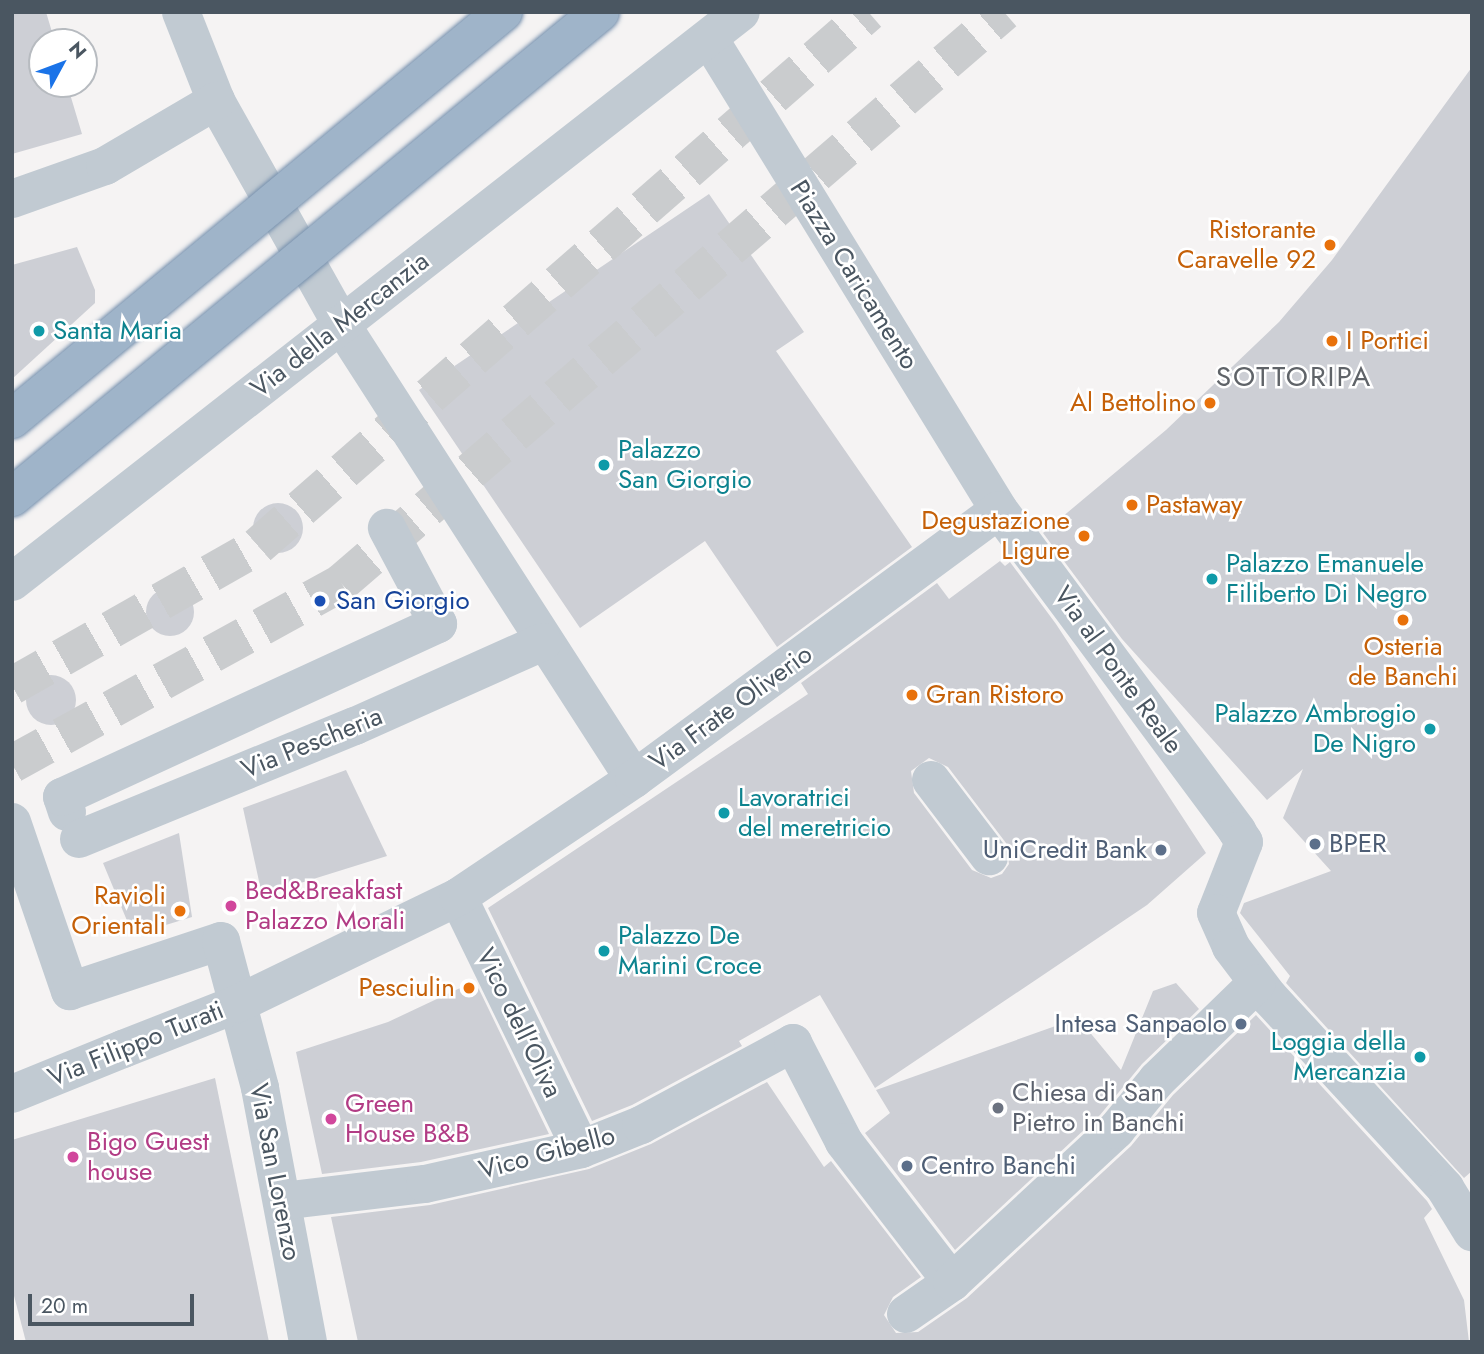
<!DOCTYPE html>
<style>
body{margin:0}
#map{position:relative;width:1484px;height:1354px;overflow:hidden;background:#f5f3f3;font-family:Jost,sans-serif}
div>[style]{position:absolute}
.building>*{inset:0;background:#cdcfd5}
.round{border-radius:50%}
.secondary-tunnel>*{height:38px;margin-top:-19px;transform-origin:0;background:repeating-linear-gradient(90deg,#caccce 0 38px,transparent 0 57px)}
.pedestrian>*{height:38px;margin:-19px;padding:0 19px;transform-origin:19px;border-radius:19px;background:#c1cad2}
.minor>*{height:38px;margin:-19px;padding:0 19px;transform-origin:19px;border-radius:19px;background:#c1cad2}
.bridges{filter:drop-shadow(0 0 2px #7690ad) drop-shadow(0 0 2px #7690ad)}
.trunk-bridge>*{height:38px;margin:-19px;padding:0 19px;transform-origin:19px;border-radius:19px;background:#9fb4c9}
.dots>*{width:19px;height:19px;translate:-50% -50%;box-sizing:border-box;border:4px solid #fff;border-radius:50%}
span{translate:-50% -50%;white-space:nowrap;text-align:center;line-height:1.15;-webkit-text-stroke:5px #fff;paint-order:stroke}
.food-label{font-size:26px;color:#c56008}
.right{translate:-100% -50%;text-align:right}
.left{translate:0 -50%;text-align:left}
.street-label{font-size:26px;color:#4a5661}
.culture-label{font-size:26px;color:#0d838f}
.transit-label{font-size:26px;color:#164399}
.service-label{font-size:26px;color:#4e5e75}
.hotel-label{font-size:26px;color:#b23c85}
.worship-label{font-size:26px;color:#5b616d}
.neighbourhood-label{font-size:28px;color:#5f6368;letter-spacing:2px}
.frame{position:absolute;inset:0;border:14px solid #4a5661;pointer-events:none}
.north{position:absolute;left:28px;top:28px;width:70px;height:70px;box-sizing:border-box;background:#fff;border:2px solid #b7bbc0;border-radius:50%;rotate:49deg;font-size:19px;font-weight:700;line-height:28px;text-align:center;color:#4a5661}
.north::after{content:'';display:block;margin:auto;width:24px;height:32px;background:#1a73e8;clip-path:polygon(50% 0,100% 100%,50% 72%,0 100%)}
.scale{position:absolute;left:28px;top:1294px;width:166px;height:32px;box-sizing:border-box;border:4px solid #4a5661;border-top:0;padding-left:9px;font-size:21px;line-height:24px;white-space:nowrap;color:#4a5661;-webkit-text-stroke:5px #fff;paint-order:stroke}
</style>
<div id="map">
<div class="building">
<div style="clip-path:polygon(12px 12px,46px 12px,55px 42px,42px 42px,42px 84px,67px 84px,82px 134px,12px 154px)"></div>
<div style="clip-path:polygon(1472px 67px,1472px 1171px,1464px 1178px,1286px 983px,1290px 976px,1240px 913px,1244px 903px,1331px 871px,1283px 818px,1303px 769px,1267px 800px,1122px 639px,1043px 533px,1166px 430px,1279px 322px,1332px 260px)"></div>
<div style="clip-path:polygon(709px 194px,804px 332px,776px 351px,912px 547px,777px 647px,705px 541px,580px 628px,419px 390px)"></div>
<div style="clip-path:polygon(77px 247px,95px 290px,95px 303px,12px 379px,12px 265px)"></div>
<div class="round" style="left:253px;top:503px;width:50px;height:50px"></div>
<div style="clip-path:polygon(evenodd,1000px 561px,1005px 566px,1010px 562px,1056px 624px,1206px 853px,1147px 905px,875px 1088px,820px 995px,739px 1041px,742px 1046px,632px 1105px,592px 1121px,488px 908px,808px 694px,801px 683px,937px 583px,949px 599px,1000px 561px,929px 758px,948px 767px,1006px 843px,1009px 864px,1002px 874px,991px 878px,972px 870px,914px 793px,911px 771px,929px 758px)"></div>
<div class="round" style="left:146px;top:588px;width:48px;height:48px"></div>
<div class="round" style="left:26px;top:675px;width:50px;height:50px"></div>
<div style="clip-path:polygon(346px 770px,387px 856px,262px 895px,243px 808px)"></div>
<div style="clip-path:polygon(179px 833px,192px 917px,133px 935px,103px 863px)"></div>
<div style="clip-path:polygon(475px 981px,549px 1134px,421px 1162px,322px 1174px,296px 1052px,388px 1022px)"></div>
<div style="clip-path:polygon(1176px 983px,1199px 1009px,1142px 1064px,1100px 1115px,955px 1250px,865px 1133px,890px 1113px,876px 1090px,1078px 1018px,1121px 1070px,1153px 991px)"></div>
<div style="clip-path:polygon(1256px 1015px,1427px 1201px,1432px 1209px,1424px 1218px,1464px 1300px,1469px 1342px,358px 1342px,331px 1217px,430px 1205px,589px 1169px,651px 1144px,767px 1082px,824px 1167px,831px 1161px,921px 1277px,893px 1297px,884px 1315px,896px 1333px,918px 1332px,967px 1298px,1131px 1146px,1173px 1095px)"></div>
<div style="clip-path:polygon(215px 1078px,269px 1342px,26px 1342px,12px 1288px,12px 1140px)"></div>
</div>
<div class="secondary-tunnel">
<div style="left:12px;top:686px;width:283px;rotate:-29.6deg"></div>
<div style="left:258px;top:546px;width:811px;rotate:-41.15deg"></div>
<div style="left:12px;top:764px;width:376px;rotate:-28.8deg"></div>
<div style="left:341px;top:583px;width:875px;rotate:-40.74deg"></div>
</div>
<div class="pedestrian">
<div style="left:181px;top:12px;width:96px;rotate:68.5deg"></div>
<div style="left:216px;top:101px;width:256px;rotate:60.7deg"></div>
<div style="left:341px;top:324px;width:541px;rotate:57.22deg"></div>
<div style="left:710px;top:40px;width:552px;rotate:58.41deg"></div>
<div style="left:999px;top:510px;width:400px;rotate:53.4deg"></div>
<div style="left:1237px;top:831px;width:13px;rotate:58deg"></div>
<div style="left:1244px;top:842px;width:76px;rotate:111.5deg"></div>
<div style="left:1216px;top:913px;width:37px;rotate:66deg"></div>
<div style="left:1231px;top:947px;width:63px;rotate:52.8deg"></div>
<div style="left:1269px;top:997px;width:260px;rotate:47.3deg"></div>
<div style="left:1445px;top:1188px;width:52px;rotate:58.5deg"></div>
<div style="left:12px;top:199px;width:99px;rotate:-19.5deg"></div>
<div style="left:105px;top:166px;width:129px;rotate:-30.4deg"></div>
<div style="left:12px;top:582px;width:925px;rotate:-38.02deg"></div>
<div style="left:931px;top:780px;width:96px;rotate:52.7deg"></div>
<div style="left:67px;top:812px;width:16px;rotate:-108deg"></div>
<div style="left:62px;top:797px;width:414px;rotate:-24.7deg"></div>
<div style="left:438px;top:624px;width:109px;rotate:-118deg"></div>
<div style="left:12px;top:822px;width:179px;rotate:71.1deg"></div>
<div style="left:70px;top:991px;width:159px;rotate:-18.3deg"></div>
<div style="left:221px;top:941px;width:152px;rotate:75.1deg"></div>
<div style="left:260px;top:1088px;width:258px;rotate:79.3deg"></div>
<div style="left:79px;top:839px;width:298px;rotate:-22.3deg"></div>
<div style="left:355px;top:726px;width:206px;rotate:-24.1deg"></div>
<div style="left:458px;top:897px;width:280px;rotate:64deg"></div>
<div style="left:123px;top:1049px;width:123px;rotate:-21.5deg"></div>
<div style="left:237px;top:1004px;width:246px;rotate:-25.8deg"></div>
<div style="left:458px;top:897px;width:212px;rotate:-33.8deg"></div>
<div style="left:634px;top:779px;width:453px;rotate:-36.4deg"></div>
<div style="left:282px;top:1201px;width:144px;rotate:-6.8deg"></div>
<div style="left:425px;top:1184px;width:160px;rotate:-12.6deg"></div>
<div style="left:581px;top:1149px;width:65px;rotate:-21.8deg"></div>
<div style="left:641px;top:1125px;width:173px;rotate:-28.3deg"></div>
<div style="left:793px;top:1043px;width:111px;rotate:62.7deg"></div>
<div style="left:844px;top:1142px;width:177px;rotate:52.4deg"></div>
<div style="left:906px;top:1314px;width:56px;rotate:-34.8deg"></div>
<div style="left:952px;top:1282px;width:224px;rotate:-42.8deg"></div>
<div style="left:1116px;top:1130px;width:65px;rotate:-50.6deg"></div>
<div style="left:1157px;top:1080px;width:139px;rotate:-44.1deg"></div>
</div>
<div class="minor">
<div style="left:12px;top:1094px;width:120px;rotate:-22.1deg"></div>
</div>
<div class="bridges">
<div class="trunk-bridge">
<div style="left:12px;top:419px;width:638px;rotate:-39.66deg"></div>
<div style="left:12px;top:497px;width:762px;rotate:-39.52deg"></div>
</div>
</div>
<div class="dots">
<div style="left:1330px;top:245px;background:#e8710a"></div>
<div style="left:39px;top:331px;background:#0f9aa8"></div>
<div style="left:1332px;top:341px;background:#e8710a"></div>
<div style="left:1210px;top:403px;background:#e8710a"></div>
<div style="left:604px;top:465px;background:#0f9aa8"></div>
<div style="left:1132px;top:505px;background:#e8710a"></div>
<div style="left:1084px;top:536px;background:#e8710a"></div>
<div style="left:1212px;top:579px;background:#0f9aa8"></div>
<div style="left:320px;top:601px;background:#1a4fb4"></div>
<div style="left:1403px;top:620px;background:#e8710a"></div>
<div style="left:912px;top:695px;background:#e8710a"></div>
<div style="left:1430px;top:729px;background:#0f9aa8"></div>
<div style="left:724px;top:813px;background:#0f9aa8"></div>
<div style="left:1315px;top:844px;background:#5c6f8a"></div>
<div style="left:1161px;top:850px;background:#5c6f8a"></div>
<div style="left:231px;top:906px;background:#d1479c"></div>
<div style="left:180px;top:911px;background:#e8710a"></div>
<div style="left:604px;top:951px;background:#0f9aa8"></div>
<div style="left:469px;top:988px;background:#e8710a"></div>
<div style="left:1241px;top:1024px;background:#5c6f8a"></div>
<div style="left:1420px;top:1057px;background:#0f9aa8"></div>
<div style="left:998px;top:1108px;background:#6b7280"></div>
<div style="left:331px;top:1119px;background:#d1479c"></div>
<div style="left:73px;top:1157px;background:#d1479c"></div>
<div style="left:907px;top:1166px;background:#5c6f8a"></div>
</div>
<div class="food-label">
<span class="right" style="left:1316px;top:245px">Ristorante<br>Caravelle 92</span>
<span class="left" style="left:1346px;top:341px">I Portici</span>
<span class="right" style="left:1196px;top:403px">Al Bettolino</span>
<span class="left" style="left:1146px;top:505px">Pastaway</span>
<span class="right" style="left:1070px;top:536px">Degustazione<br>Ligure</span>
<span style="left:1403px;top:662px">Osteria<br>de Banchi</span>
<span class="left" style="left:926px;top:695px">Gran Ristoro</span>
<span class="right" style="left:166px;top:911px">Ravioli<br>Orientali</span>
<span class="right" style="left:455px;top:988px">Pesciulin</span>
</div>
<div class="street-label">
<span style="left:854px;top:275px;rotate:58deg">Piazza Caricamento</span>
<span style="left:340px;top:325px;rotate:-38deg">Via della Mercanzia</span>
<span style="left:1118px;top:670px;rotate:54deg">Via al Ponte Reale</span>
<span style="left:731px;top:708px;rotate:-36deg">Via Frate Oliverio</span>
<span style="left:312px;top:743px;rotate:-22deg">Via Pescheria</span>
<span style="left:519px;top:1023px;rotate:64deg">Vico dell'Oliva</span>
<span style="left:136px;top:1044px;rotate:-22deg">Via Filippo Turati</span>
<span style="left:547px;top:1153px;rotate:-15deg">Vico Gibello</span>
<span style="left:275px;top:1172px;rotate:79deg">Via San Lorenzo</span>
</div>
<div class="culture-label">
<span class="left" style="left:53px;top:331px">Santa Maria</span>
<span class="left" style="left:618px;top:465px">Palazzo<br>San Giorgio</span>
<span class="left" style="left:1226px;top:579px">Palazzo Emanuele<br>Filiberto Di Negro</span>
<span class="right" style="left:1416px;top:729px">Palazzo Ambrogio<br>De Nigro</span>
<span class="left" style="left:738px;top:813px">Lavoratrici<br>del meretricio</span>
<span class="left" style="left:618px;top:951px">Palazzo De<br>Marini Croce</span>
<span class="right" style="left:1406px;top:1057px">Loggia della<br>Mercanzia</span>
</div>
<div class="transit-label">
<span class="left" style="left:336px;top:601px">San Giorgio</span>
</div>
<div class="service-label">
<span class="left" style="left:1329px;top:844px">BPER</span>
<span class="right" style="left:1147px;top:850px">UniCredit Bank</span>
<span class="right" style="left:1227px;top:1024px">Intesa Sanpaolo</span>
<span class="left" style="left:921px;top:1166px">Centro Banchi</span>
</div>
<div class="hotel-label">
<span class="left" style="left:245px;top:906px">Bed&amp;Breakfast<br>Palazzo Morali</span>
<span class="left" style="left:345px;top:1119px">Green<br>House B&amp;B</span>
<span class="left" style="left:87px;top:1157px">Bigo Guest<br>house</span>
</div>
<div class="worship-label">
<span class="left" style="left:1012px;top:1108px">Chiesa di San<br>Pietro in Banchi</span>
</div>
<div class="neighbourhood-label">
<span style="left:1294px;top:377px">SOTTORIPA</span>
</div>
<div class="frame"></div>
<div class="north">N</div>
<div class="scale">20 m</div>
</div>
